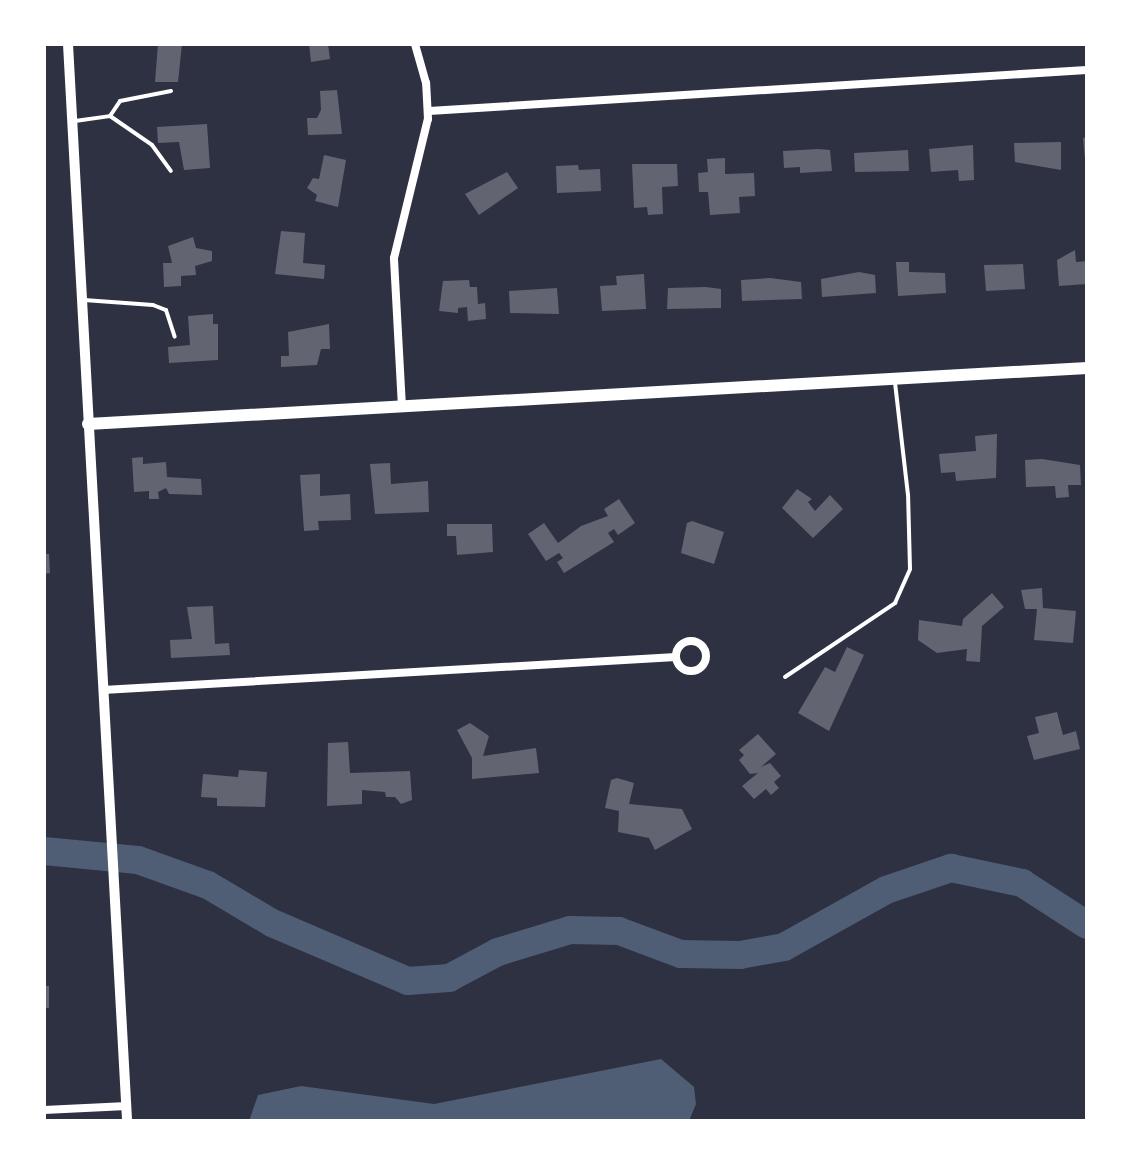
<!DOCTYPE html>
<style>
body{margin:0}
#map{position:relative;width:1131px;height:1165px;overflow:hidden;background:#2d3142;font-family:"IBM Plex Serif",serif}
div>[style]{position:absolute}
.water>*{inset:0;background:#4f5d75}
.river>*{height:28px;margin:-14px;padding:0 14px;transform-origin:14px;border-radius:14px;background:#4f5d75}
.building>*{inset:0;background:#626471}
.service>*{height:4px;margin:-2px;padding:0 2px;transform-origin:2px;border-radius:2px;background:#fff}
.minor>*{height:8px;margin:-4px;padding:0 4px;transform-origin:4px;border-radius:4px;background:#fff}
.minor>.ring{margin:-4px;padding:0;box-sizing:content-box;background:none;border:8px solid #fff;border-radius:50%}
.tertiary>*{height:10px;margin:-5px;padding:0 5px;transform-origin:5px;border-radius:5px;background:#fff}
.secondary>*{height:12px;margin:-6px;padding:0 6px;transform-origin:6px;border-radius:6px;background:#fff}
span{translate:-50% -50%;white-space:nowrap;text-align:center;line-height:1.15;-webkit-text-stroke:7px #fff;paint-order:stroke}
.frame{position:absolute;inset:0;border:46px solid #fff;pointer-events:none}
</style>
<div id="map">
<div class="water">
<div style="clip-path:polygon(661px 1059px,694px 1087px,696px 1104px,689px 1121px,249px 1121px,258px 1095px,301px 1086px,434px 1104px)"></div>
</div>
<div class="river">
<div style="left:44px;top:851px;width:94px;rotate:5.5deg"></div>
<div style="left:138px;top:860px;width:74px;rotate:19.7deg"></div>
<div style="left:208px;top:885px;width:74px;rotate:30.7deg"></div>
<div style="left:272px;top:923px;width:148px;rotate:23.1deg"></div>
<div style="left:408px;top:981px;width:41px;rotate:-4.2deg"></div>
<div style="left:449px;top:978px;width:55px;rotate:-28deg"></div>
<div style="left:498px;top:952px;width:75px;rotate:-17deg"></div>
<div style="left:570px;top:930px;width:49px;rotate:1.2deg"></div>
<div style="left:619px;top:931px;width:66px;rotate:20.4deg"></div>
<div style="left:681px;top:954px;width:59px;rotate:1deg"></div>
<div style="left:740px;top:955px;width:45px;rotate:-10.3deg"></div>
<div style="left:784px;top:947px;width:117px;rotate:-29.2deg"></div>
<div style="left:886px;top:890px;width:69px;rotate:-18.7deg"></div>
<div style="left:951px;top:868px;width:73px;rotate:11.9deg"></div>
<div style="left:1022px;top:883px;width:77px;rotate:32.9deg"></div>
</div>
<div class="building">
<div style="clip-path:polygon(158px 44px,182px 44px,178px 82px,155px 82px)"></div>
<div style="clip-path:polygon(309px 44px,328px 44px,330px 59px,311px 62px)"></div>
<div style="clip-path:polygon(337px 90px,342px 134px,308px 135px,307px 118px,317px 118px,321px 110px,320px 91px)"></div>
<div style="clip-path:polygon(207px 124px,210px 168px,184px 170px,179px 142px,158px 143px,157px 127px)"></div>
<div style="clip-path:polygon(1087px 137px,1087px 160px,1085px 160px,1083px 138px)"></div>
<div style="clip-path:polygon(1061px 142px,1061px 170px,1015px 162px,1014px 143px)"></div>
<div style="clip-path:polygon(973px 145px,974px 180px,959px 181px,958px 170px,931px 172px,929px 149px)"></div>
<div style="clip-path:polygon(818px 149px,830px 150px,832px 171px,800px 173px,800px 167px,784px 168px,783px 151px)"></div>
<div style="clip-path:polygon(908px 150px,909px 171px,855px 172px,854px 153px)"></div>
<div style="clip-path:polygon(324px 155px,346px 160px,338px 207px,315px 201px,317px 195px,307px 188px,313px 178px,319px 179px)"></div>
<div style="clip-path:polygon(725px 158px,725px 174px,754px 173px,755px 196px,739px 197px,740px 213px,710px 215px,708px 192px,699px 192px,698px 173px,708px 172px,707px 159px)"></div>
<div style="clip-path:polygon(632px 164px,677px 164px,678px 186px,662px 187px,663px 214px,648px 215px,647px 207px,634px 208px)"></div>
<div style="clip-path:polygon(578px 165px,579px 170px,600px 169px,601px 191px,557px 193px,556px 166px)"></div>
<div style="clip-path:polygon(507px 172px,518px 188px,479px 215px,465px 194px)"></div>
<div style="clip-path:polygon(281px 231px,305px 233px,303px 263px,325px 265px,324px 279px,275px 274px)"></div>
<div style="clip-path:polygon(193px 237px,196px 248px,212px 251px,212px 261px,195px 266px,196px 275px,181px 276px,181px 286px,164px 287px,163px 263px,172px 263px,168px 246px)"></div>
<div style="clip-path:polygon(1075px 250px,1076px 262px,1087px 261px,1087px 284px,1059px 286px,1057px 260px)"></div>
<div style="clip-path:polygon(896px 262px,909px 262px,909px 272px,945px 273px,946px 293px,898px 296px)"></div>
<div style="clip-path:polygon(1023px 264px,1025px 289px,986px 291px,984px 265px)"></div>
<div style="clip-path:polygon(859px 272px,875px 275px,876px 293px,822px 297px,821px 279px)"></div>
<div style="clip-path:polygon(644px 274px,646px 309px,602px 311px,600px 286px,617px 285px,616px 276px)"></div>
<div style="clip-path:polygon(770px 278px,801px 282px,802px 299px,742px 301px,741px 280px)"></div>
<div style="clip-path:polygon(469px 280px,470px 287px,477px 287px,478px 304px,485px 303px,486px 319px,468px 321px,467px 307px,458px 308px,458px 313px,439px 311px,443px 281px)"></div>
<div style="clip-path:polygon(706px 287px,721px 289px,721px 308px,667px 309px,668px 288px)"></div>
<div style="clip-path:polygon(557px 288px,559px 314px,510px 313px,509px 291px)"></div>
<div style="clip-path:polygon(213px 314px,213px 324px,218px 324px,218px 360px,169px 363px,168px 347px,190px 345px,188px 316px)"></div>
<div style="clip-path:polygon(329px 324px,330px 349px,321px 349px,317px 365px,281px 367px,281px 356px,289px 356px,288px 332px)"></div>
<div style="clip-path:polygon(997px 434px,996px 478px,956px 481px,955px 472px,941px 473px,939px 454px,976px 451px,975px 436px)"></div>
<div style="clip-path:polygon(143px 457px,143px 464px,166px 462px,167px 477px,201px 479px,202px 495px,169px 494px,166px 488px,158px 492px,159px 499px,149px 499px,149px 491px,134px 492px,132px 458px)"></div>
<div style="clip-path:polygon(1042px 459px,1080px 465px,1081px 485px,1068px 485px,1069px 497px,1056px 498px,1055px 486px,1026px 487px,1025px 460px)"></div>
<div style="clip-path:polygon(390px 463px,391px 484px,428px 481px,429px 512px,375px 514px,370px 464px)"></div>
<div style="clip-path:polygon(320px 474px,320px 496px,350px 494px,351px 520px,318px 521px,319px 530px,304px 531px,300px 475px)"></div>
<div style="clip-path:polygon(797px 489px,812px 499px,808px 502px,815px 511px,830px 495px,843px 509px,813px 538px,782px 508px)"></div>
<div style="clip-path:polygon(619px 499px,635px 523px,618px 535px,614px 529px,608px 533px,614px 542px,564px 573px,557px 562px,563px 558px,559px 553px,546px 561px,528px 534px,544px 523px,558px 543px,581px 526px,608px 516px,604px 509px)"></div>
<div style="clip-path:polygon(692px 521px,724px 532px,714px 564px,681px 553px,687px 523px)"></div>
<div style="clip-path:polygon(447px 524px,492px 524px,493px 552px,457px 555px,456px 536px,447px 536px)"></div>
<div style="clip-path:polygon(44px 554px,49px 554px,50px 573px,44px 574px)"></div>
<div style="clip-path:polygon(1042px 588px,1043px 608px,1076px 611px,1073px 643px,1034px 640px,1037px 609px,1025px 609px,1021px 590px)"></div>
<div style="clip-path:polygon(992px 593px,1004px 607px,982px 626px,980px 662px,966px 661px,967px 649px,937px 653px,918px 640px,919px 620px,962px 626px,963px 619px)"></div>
<div style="clip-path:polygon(213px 606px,215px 644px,229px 643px,230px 655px,171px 658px,170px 640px,192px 639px,187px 607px)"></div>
<div style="clip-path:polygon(847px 647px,864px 655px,829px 731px,798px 713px,825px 667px,835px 672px)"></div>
<div style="clip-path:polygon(1057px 712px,1063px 735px,1076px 731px,1080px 749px,1034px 760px,1027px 736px,1039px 733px,1035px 717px)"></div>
<div style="clip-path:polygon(470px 723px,489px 736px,483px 756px,536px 748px,539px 773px,472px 779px,472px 758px,457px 730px)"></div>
<div style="clip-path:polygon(758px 734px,776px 754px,761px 767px,770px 763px,781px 776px,774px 782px,779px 788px,771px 795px,766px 789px,754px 799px,742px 786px,758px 773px,750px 774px,739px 760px,744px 755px,739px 750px)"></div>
<div style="clip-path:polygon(348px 742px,350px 773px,410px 771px,412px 800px,401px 804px,395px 797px,386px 797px,385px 792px,362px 790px,362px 804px,327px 806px,328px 743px)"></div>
<div style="clip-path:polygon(239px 770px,267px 772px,265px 807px,217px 806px,217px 798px,201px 797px,203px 774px,238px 777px)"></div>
<div style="clip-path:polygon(617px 778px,634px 783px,629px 804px,682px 809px,692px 829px,655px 850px,649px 838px,618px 832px,619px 811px,605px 808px,611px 780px)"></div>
<div style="clip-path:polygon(44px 986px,49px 986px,49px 1008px,44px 1008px)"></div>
</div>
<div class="service">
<div style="left:110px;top:116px;width:18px;rotate:-56deg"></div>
<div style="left:120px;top:101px;width:52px;rotate:-11.1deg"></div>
<div style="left:75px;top:121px;width:35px;rotate:-8deg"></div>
<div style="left:110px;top:116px;width:51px;rotate:34.6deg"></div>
<div style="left:152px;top:145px;width:32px;rotate:54deg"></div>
<div style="left:84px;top:300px;width:69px;rotate:4.1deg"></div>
<div style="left:153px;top:305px;width:14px;rotate:21deg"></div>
<div style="left:166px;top:310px;width:28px;rotate:72deg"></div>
<div style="left:785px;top:677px;width:133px;rotate:-33.9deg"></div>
<div style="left:895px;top:603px;width:37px;rotate:-66deg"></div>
<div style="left:910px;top:569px;width:74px;rotate:-91.5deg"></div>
<div style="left:908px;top:495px;width:114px;rotate:-96.6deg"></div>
</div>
<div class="minor">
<div style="left:429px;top:111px;width:659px;rotate:-3.57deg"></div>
<div style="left:402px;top:407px;width:149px;rotate:-93.1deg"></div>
<div style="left:394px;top:258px;width:143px;rotate:-76.3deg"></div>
<div style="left:428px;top:119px;width:36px;rotate:-93deg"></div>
<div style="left:426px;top:83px;width:41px;rotate:-105.8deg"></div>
<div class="ring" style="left:676px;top:641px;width:22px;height:22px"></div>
<div style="left:103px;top:690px;width:574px;rotate:-3.3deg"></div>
<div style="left:44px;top:1110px;width:83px;rotate:-2.8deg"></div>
</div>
<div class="tertiary">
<div style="left:68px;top:44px;width:1079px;rotate:86.86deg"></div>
</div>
<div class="secondary">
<div style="left:88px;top:424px;width:1001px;rotate:-3.21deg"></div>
</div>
<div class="frame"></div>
</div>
